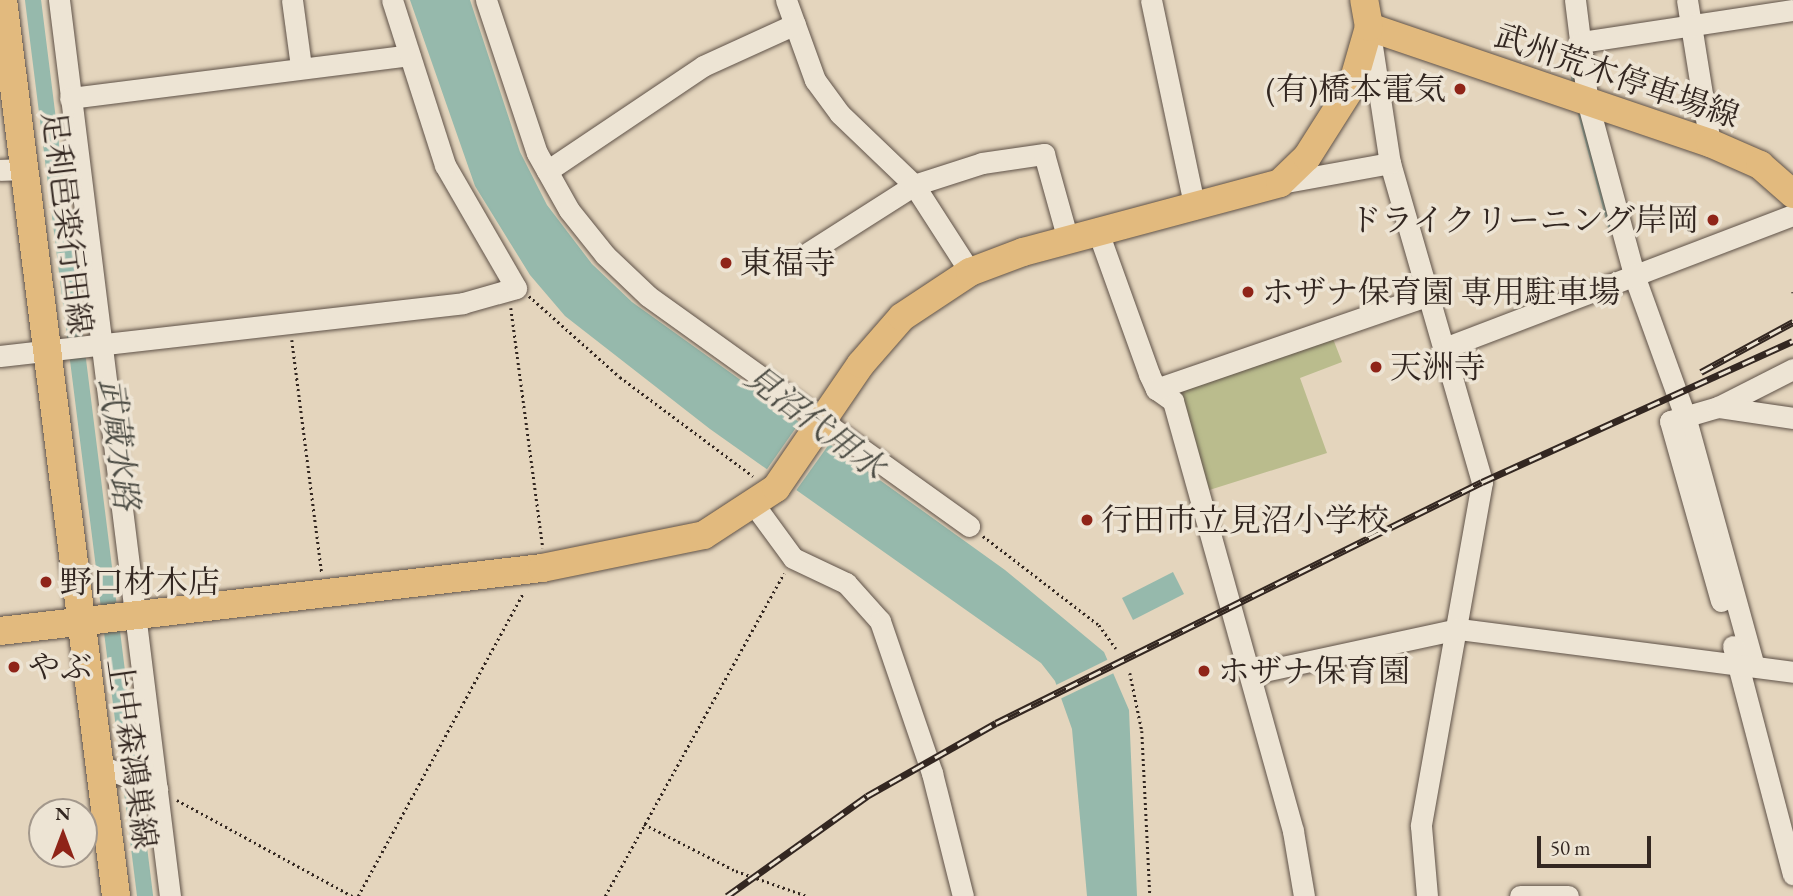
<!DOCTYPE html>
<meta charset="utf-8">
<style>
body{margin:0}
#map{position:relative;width:1793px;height:896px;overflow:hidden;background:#e4d5bd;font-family:"EB Garamond","Noto Serif JP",serif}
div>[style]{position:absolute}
.green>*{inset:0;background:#babc8d}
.water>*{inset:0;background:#96b9ac}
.pier>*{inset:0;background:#e4d5bd}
.stream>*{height:4.5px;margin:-2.25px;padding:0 2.25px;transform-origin:2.25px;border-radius:2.25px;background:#96b9ac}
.canal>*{height:16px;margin:-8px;padding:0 8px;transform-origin:8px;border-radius:8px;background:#96b9ac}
.path>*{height:2.5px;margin-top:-1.25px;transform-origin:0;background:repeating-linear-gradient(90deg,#332721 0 2px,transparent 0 5.5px)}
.roads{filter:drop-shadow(0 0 2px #5f5248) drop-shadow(0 0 2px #5f5248)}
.minor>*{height:21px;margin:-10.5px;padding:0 10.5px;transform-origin:10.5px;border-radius:10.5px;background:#ede4d4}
.major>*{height:28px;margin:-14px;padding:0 14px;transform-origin:14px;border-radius:14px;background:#e2ba7e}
.rail>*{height:7px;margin-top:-3.5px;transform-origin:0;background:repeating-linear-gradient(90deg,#ede4d4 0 13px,#332721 0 26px);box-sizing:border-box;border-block:2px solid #332721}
.dots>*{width:19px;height:19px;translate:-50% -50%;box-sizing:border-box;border:4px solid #ede4d4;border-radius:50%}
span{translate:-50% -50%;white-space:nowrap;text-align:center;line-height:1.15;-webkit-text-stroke:7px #ede4d4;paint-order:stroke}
.street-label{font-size:32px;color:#332721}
.poi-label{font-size:32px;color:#332721}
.right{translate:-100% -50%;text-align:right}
.left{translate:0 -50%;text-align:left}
.water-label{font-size:33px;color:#4c4c44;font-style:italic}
.north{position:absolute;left:28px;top:798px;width:70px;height:70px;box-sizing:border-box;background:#ede4d4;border:2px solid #a3988c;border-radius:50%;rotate:0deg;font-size:19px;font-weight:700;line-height:28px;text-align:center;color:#332721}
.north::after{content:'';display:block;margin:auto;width:24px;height:32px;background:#8f2418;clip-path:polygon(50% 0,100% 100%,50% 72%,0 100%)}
.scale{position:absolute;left:1537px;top:836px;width:114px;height:32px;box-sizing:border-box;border:4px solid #332721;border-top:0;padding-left:9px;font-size:21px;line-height:24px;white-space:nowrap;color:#332721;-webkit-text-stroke:5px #ede4d4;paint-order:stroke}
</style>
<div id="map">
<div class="green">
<div style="clip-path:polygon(1330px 331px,1342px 362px,1300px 378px,1327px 453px,1203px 492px,1173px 388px)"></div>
</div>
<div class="water">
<div style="clip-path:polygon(410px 0,470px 0,520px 152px,547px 205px,592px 264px,632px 302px,1005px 570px,1104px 652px,1129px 710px,1137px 896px,1087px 896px,1072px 729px,1055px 681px,1041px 663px,710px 429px,565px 316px,530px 275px,475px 186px)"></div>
<div style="clip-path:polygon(1173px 572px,1184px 594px,1133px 620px,1122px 598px)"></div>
</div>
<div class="pier">
<div style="clip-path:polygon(802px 419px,832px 440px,795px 492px,765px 472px)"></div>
<div style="clip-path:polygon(1111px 658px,1118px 671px,1060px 699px,1054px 686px)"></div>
</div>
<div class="stream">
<div style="left:1573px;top:67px;width:19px;rotate:87deg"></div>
<div style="left:1579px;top:108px;width:128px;rotate:75.1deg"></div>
</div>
<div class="canal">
<div style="left:33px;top:0;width:903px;rotate:82.87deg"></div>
</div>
<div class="path">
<div style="left:1793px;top:292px;width:1px;rotate:90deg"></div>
<div style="left:529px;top:296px;width:122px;rotate:41.7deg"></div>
<div style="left:620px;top:377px;width:166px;rotate:36.7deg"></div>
<div style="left:511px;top:308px;width:242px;rotate:82.4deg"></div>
<div style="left:292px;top:340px;width:235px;rotate:82.7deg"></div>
<div style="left:983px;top:536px;width:146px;rotate:37.5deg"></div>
<div style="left:1099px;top:625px;width:29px;rotate:54deg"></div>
<div style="left:1130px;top:673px;width:59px;rotate:78.3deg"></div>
<div style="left:1142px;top:731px;width:165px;rotate:87.2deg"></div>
<div style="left:177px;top:800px;width:200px;rotate:28.7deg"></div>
<div style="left:644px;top:824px;width:103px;rotate:27.1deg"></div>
<div style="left:736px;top:871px;width:75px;rotate:19.4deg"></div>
<div style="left:358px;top:896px;width:346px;rotate:-61.4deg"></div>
<div style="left:605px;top:896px;width:369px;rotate:-61deg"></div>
</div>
<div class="roads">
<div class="minor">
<div style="left:59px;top:0;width:903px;rotate:82.94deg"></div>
<div style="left:292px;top:0;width:68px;rotate:82.3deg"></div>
<div style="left:486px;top:0;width:161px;rotate:71.6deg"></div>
<div style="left:537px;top:153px;width:65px;rotate:60.7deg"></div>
<div style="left:569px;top:210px;width:58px;rotate:51.3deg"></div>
<div style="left:605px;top:255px;width:59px;rotate:43.6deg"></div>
<div style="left:648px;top:296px;width:395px;rotate:35.6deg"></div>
<div style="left:786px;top:0;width:85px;rotate:70.1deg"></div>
<div style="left:815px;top:80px;width:42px;rotate:53.7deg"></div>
<div style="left:840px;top:114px;width:103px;rotate:43.8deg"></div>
<div style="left:914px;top:185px;width:103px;rotate:57.2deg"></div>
<div style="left:1151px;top:0;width:213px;rotate:78.1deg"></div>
<div style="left:1575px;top:0;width:105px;rotate:82.9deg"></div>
<div style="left:1588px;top:104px;width:180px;rotate:74.9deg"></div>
<div style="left:1635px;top:278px;width:147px;rotate:70.1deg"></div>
<div style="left:1685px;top:416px;width:259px;rotate:74.6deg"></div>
<div style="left:1687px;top:0;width:145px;rotate:80.9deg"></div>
<div style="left:1370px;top:33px;width:132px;rotate:81.3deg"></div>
<div style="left:1390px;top:163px;width:332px;rotate:73.9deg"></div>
<div style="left:1482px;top:482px;width:349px;rotate:100.1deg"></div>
<div style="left:1421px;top:826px;width:70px;rotate:85.1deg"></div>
<div style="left:1581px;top:42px;width:214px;rotate:-8.6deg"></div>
<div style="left:70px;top:98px;width:342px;rotate:-7.2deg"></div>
<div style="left:0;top:170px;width:24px;rotate:-2deg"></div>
<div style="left:547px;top:171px;width:188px;rotate:-33.9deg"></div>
<div style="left:703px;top:66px;width:101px;rotate:-24.5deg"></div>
<div style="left:1280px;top:183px;width:112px;rotate:-10.3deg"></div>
<div style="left:1098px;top:232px;width:151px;rotate:70.2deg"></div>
<div style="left:1149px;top:374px;width:17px;rotate:65deg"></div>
<div style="left:1156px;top:389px;width:21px;rotate:35deg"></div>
<div style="left:1173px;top:401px;width:446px;rotate:74.4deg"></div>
<div style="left:1293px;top:831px;width:66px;rotate:80.4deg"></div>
<div style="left:809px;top:252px;width:125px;rotate:-32.5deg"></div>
<div style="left:914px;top:185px;width:71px;rotate:-17.9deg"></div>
<div style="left:982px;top:163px;width:63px;rotate:-8.3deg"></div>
<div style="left:1044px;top:154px;width:89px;rotate:74.4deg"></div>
<div style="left:1447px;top:347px;width:370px;rotate:-20.9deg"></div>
<div style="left:0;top:356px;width:466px;rotate:-6.5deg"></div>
<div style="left:463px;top:303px;width:55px;rotate:-15.8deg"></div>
<div style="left:516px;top:288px;width:142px;rotate:-120deg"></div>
<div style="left:445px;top:165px;width:173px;rotate:-107.8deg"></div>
<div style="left:1156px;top:389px;width:289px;rotate:-19deg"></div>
<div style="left:1718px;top:407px;width:84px;rotate:-26.9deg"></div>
<div style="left:755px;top:506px;width:64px;rotate:53.8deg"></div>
<div style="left:793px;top:558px;width:59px;rotate:25.3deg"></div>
<div style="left:846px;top:583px;width:51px;rotate:48.2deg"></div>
<div style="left:880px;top:621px;width:161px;rotate:71.1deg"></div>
<div style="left:932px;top:773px;width:127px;rotate:75.9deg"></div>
<div style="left:1721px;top:601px;width:187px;rotate:-105.8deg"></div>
<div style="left:1670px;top:421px;width:50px;rotate:-16.3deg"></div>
<div style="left:1718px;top:407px;width:76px;rotate:8.3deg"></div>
<div style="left:1733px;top:646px;width:236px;rotate:75.3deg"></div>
<div style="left:1250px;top:674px;width:214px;rotate:-12.2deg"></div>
<div style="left:1459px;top:629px;width:337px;rotate:7.3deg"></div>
<div style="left:99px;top:765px;width:63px;rotate:22.5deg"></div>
<div style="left:1520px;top:896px;width:48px"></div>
</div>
<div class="major">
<div style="left:3px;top:0;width:903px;rotate:82.81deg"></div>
<div style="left:1369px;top:27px;width:360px;rotate:18.8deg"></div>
<div style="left:1710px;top:143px;width:55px;rotate:23.7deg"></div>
<div style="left:1760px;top:165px;width:44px;rotate:41.3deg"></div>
<div style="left:0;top:631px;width:546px;rotate:-6.63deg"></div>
<div style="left:542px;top:568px;width:165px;rotate:-11.5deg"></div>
<div style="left:704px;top:535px;width:86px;rotate:-33.1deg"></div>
<div style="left:776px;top:488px;width:150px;rotate:-55.6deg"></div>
<div style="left:861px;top:364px;width:62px;rotate:-48.9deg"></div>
<div style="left:902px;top:317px;width:82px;rotate:-33.5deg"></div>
<div style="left:970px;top:272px;width:57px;rotate:-20.7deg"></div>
<div style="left:1023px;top:252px;width:266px;rotate:-15deg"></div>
<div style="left:1280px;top:183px;width:37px;rotate:-44deg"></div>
<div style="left:1307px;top:157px;width:84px;rotate:-57.6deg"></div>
<div style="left:1352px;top:86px;width:61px;rotate:-73.9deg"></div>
<div style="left:1369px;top:27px;width:27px;rotate:-100deg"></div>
</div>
</div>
<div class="rail">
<div style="left:1701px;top:372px;width:105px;rotate:-28.5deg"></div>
<div style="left:727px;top:896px;width:172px;rotate:-35.5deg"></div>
<div style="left:867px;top:796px;width:148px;rotate:-29.5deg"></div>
<div style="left:996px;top:723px;width:542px;rotate:-26.38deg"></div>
<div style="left:1482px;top:482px;width:341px;rotate:-24.4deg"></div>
</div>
<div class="dots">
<div style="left:1460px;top:89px;background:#8f2418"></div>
<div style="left:1713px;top:220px;background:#8f2418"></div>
<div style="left:726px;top:263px;background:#8f2418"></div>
<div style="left:1248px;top:292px;background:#8f2418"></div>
<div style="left:1376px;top:367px;background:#8f2418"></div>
<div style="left:1087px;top:520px;background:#8f2418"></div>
<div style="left:46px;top:582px;background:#8f2418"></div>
<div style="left:14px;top:667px;background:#8f2418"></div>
<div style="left:1204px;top:671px;background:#8f2418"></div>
</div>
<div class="street-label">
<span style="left:1617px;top:76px;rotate:19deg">武州荒木停車場線</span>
<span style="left:67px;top:223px;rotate:83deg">足利邑楽行田線</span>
<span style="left:132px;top:754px;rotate:82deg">上中森鴻巣線</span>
</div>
<div class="poi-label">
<span class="right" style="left:1446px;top:89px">(有)橋本電気</span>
<span class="right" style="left:1699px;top:220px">ドライクリーニング岸岡</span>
<span class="left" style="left:740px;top:263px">東福寺</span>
<span class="left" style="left:1262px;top:292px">ホザナ保育園 専用駐車場</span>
<span class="left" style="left:1390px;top:367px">天洲寺</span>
<span class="left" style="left:1101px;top:520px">行田市立見沼小学校</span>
<span class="left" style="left:60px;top:582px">野口材木店</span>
<span class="left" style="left:28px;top:667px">やぶ</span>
<span class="left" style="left:1218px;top:671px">ホザナ保育園</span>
</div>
<div class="water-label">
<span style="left:815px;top:422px;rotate:37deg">見沼代用水</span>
<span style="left:119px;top:444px;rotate:83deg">武蔵水路</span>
</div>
<div class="north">N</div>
<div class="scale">50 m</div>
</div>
